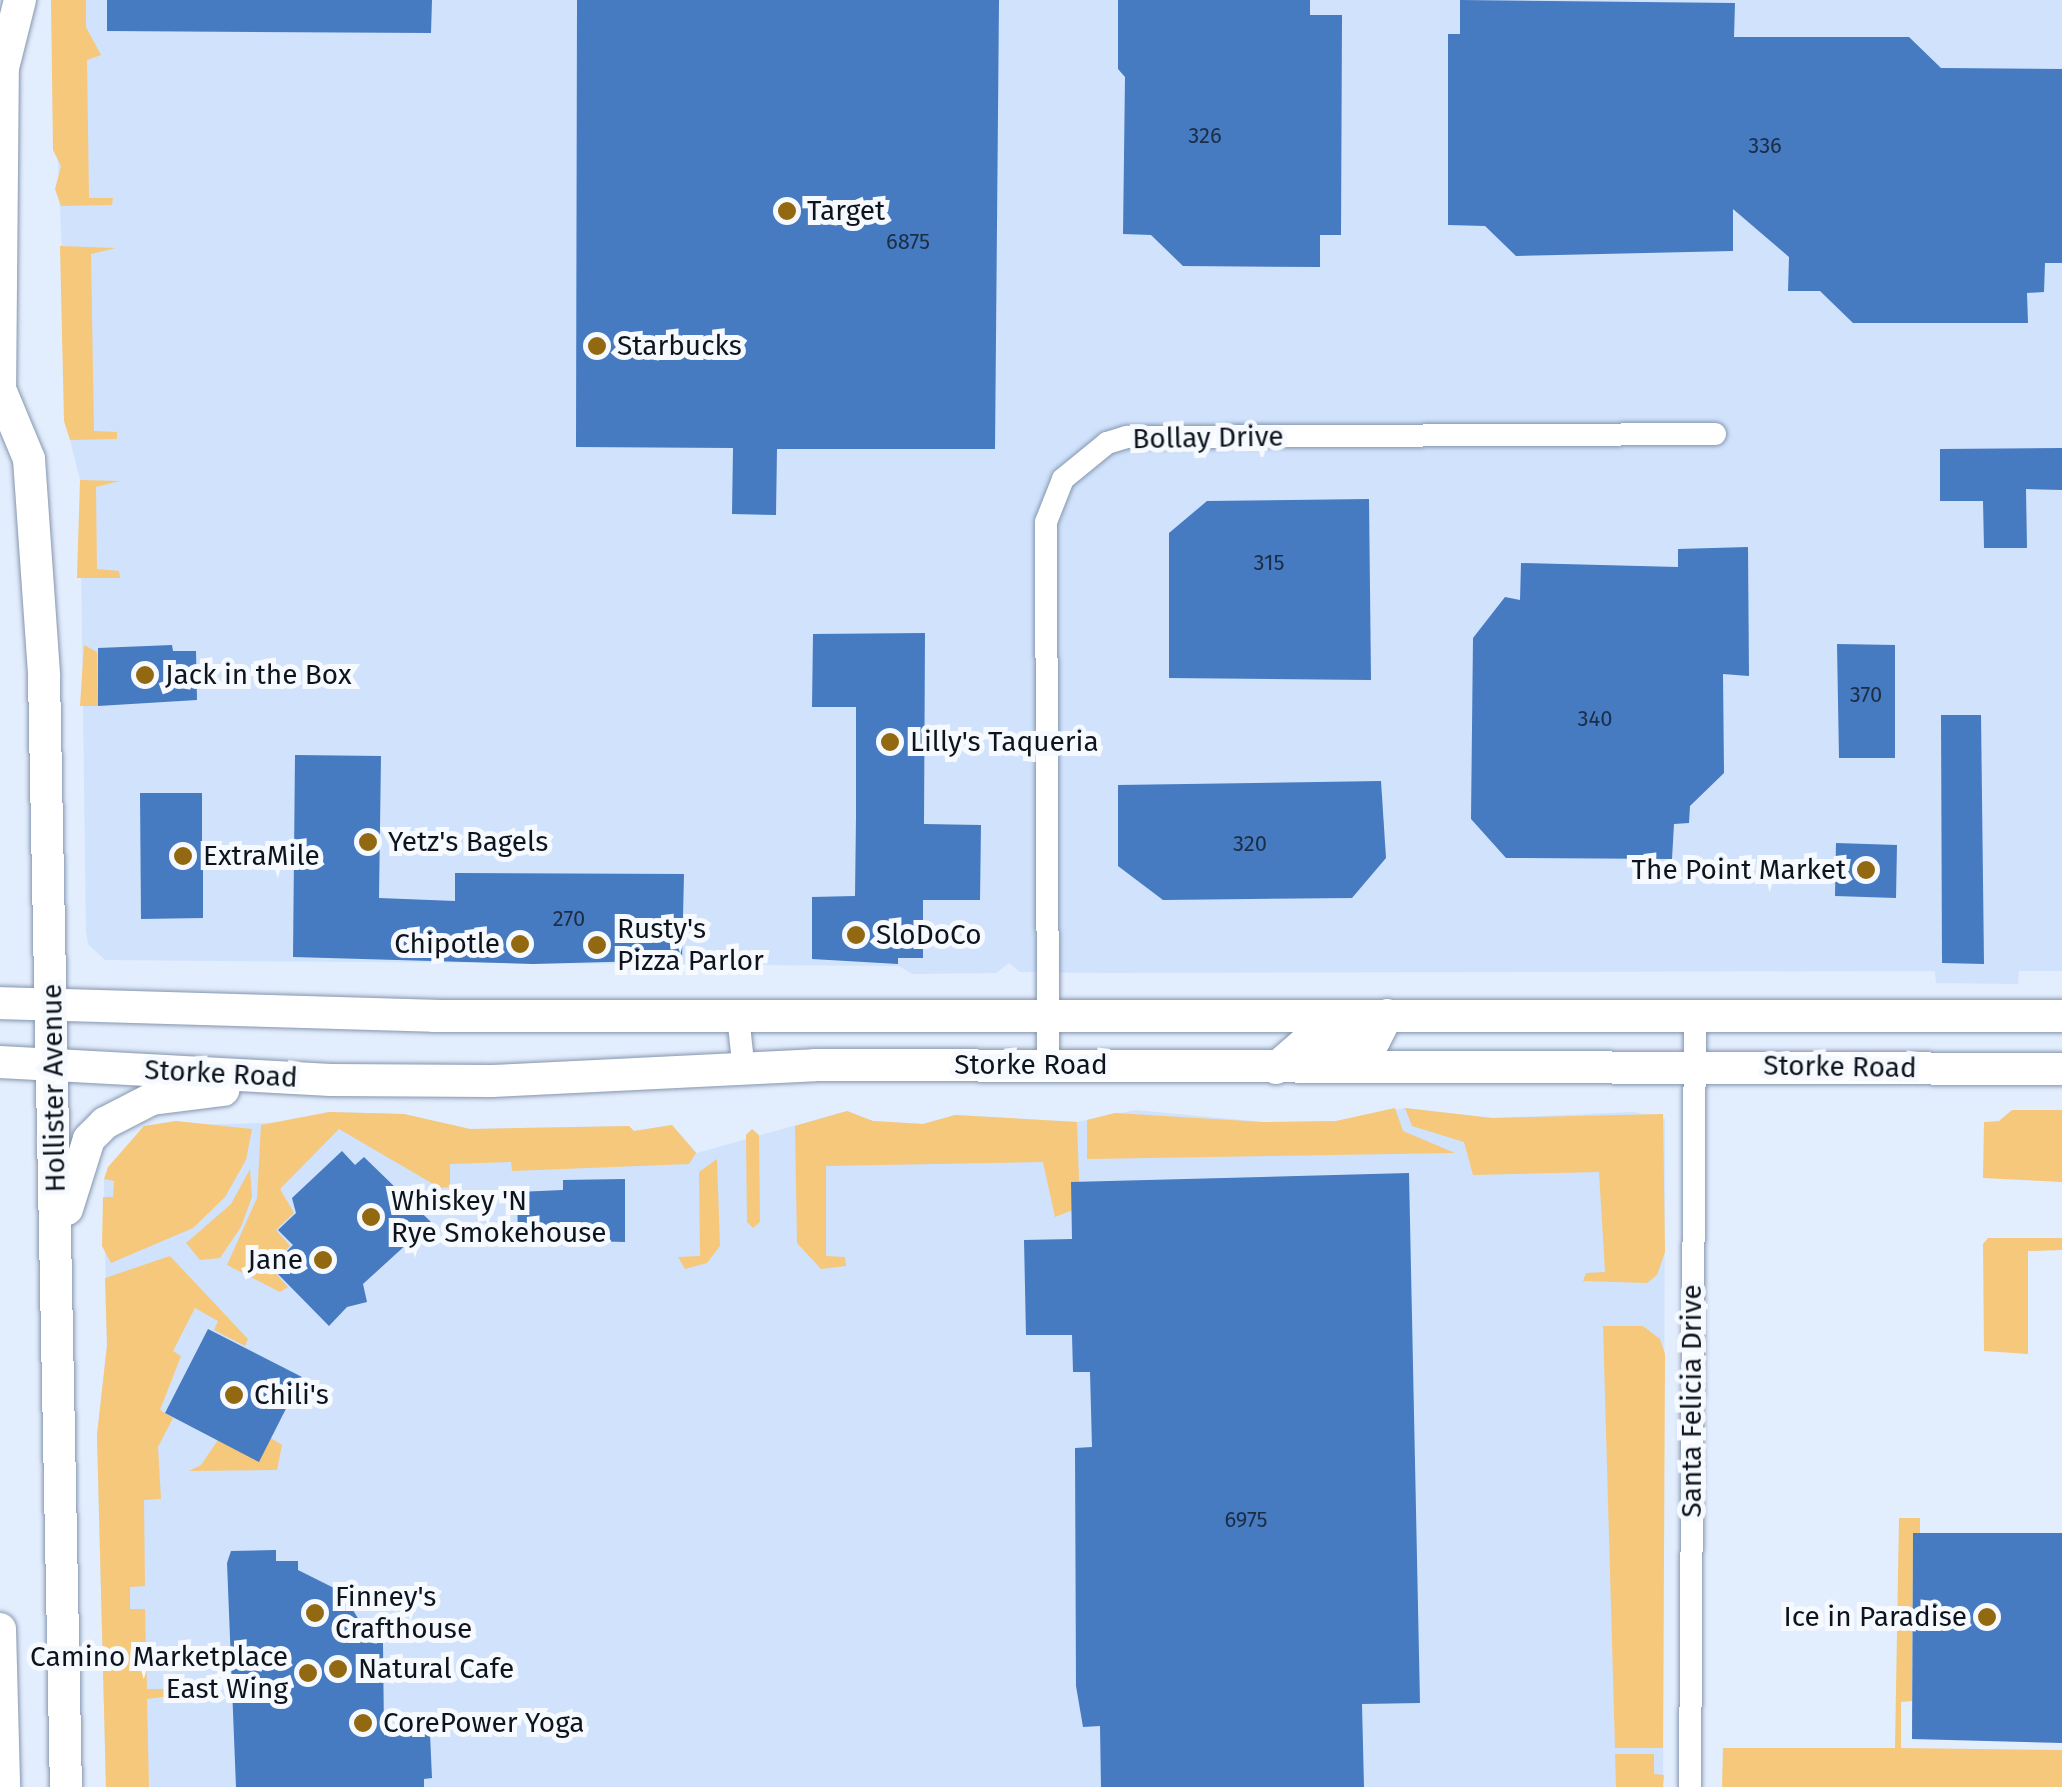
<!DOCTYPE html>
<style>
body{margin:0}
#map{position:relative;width:2062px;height:1787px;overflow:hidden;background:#e2edfd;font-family:"Fira Sans",sans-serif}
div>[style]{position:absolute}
.built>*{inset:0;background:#d0e2fc}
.green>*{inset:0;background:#f5c87c}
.building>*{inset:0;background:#467ac1}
.roads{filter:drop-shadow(0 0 2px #8596ad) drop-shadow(0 0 2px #8596ad)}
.street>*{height:22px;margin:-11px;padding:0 11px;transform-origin:11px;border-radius:11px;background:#fff}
.secondary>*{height:32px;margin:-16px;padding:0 16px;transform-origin:16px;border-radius:16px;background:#fff}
.dots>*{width:28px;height:28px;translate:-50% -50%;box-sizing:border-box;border:5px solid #f6faff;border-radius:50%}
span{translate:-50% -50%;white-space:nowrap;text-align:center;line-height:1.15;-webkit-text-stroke:10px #f6faff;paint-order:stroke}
.number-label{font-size:22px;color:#1c2e46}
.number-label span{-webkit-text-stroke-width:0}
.poi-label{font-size:28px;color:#0e141d}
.left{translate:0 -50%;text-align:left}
.right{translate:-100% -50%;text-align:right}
.street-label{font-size:28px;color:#0e141d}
</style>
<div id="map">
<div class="built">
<div style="clip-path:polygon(51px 0,2062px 0,2062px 971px,2019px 971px,2018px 984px,1936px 983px,1935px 971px,1105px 973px,1020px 972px,1009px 963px,996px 973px,912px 974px,899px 966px,105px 960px,88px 944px,86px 931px,80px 480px,70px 440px)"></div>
<div style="clip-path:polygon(1405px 1108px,1492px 1118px,1633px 1112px,1665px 1119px,1663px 1787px,106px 1787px,97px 1435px,107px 1345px,104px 1179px,144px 1126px,303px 1122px,329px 1112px,404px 1114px,470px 1129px,629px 1126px,634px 1131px,672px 1125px,697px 1153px,847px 1111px,873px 1121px,923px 1124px,955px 1115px,1077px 1122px,1135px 1110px,1263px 1122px,1336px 1121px)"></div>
</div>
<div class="green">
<div style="clip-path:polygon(51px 0,86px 0,86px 27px,101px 55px,87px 60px,89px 198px,113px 198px,112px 205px,61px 206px,55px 189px,61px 166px,53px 150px)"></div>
<div style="clip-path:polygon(60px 246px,116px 248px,91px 254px,94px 431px,117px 432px,117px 439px,70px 440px,64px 421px)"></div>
<div style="clip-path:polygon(80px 480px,120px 481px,96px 487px,97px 569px,119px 571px,120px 578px,77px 578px)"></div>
<div style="clip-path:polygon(84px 645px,97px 652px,98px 706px,80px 706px)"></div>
<div style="clip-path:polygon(1395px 1108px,1403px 1131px,1455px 1153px,1087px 1159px,1087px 1120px,1115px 1113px,1263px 1122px,1336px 1121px)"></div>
<div style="clip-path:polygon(1405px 1108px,1492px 1118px,1663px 1114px,1665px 1252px,1657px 1275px,1647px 1283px,1583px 1281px,1586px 1273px,1605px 1272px,1599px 1172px,1473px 1175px,1464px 1142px,1412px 1126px)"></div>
<div style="clip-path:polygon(2012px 1110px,2062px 1110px,2062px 1182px,1983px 1178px,1984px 1122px,1999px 1121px)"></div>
<div style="clip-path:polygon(847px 1111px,873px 1121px,923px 1124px,955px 1115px,1077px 1122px,1080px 1207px,1055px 1217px,1043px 1162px,826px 1166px,826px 1256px,845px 1257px,846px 1266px,821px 1269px,797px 1243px,795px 1126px)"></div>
<div style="clip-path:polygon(329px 1112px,404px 1114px,470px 1129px,629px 1126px,634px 1131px,672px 1125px,696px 1153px,689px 1164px,512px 1171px,511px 1162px,450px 1164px,450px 1187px,440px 1188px,339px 1129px,280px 1189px,294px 1213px,276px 1230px,290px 1246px,269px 1266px,288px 1287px,280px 1292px,227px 1265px,257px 1198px,261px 1125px)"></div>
<div style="clip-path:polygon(176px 1121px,252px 1129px,246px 1160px,225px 1197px,193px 1228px,111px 1263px,102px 1246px,103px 1197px,113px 1197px,114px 1181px,104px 1179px,108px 1167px,144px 1126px)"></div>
<div style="clip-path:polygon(752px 1129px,759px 1135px,760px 1222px,753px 1228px,747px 1222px,746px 1135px)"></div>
<div style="clip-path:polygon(717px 1159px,720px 1246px,707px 1263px,685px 1269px,678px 1257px,700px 1256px,699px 1172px)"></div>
<div style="clip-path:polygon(250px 1169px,252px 1197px,241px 1227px,220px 1258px,200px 1260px,186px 1243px,231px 1204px)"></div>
<div style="clip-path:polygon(1988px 1238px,2062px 1238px,2062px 1250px,2028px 1251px,2028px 1354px,1984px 1351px,1983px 1244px)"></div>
<div style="clip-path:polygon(170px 1256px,248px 1339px,245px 1346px,214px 1330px,218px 1321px,195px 1308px,173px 1351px,181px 1356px,160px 1410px,173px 1418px,158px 1447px,161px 1499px,144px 1500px,145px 1586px,130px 1587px,130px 1609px,145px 1609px,147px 1689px,167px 1689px,170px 1696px,147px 1699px,149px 1787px,106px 1787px,97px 1435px,107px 1345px,105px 1278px)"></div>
<div style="clip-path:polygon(1603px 1326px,1643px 1326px,1660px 1339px,1665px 1354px,1663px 1748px,1615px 1748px)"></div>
<div style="clip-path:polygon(220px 1437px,269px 1437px,282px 1445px,277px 1470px,189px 1471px,201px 1465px)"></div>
<div style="clip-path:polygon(1899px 1518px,1920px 1518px,1920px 1533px,1913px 1534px,1912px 1701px,1901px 1702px,1901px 1748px,2062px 1750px,2062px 1787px,1722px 1787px,1723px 1748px,1895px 1748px)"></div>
<div style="clip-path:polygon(1615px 1754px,1654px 1754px,1654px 1774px,1664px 1775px,1663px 1787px,1616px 1787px)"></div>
</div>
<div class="building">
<div style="clip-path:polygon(107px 0,432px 0,431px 33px,107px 31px)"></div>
<div style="clip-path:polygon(577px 0,999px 0,995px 449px,777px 449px,776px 515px,732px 514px,733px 448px,576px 447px)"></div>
<div style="clip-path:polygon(1118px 0,1310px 0,1310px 15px,1342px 15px,1341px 235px,1320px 235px,1320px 267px,1183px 266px,1151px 235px,1123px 234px,1125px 77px,1118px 69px)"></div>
<div style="clip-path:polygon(1460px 0,1735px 3px,1734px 37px,1909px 37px,1941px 68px,2062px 69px,2062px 263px,2045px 263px,2044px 292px,2027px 293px,2028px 323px,1853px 323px,1820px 291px,1788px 291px,1789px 257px,1733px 209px,1733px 251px,1516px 256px,1485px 226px,1448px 225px,1448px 34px,1460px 34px)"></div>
<div style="clip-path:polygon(2062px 448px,2062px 490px,2026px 489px,2027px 548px,1984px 548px,1983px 501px,1940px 501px,1940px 449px)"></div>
<div style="clip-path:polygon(1369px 499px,1371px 680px,1169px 678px,1169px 533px,1207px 501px)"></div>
<div style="clip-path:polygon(1748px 547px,1749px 676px,1723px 674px,1724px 773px,1690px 806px,1689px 823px,1674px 824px,1672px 859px,1506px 858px,1471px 819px,1473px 638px,1505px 597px,1520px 600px,1521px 563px,1678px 567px,1678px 549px)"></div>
<div style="clip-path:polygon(925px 633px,924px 824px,981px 825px,980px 900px,923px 900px,923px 958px,898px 958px,898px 964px,812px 959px,812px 897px,855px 896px,856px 817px,856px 707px,812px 707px,813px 634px)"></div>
<div style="clip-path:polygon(1837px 644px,1895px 645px,1895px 758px,1839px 758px)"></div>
<div style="clip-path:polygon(172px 645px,173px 651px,196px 651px,197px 700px,98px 706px,98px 648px)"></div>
<div style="clip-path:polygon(1941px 715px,1981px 715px,1984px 964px,1942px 963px)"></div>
<div style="clip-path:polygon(295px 755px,381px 756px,379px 898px,455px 901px,455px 873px,684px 874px,682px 960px,533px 964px,293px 957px)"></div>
<div style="clip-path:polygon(1381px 781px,1386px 858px,1352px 898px,1163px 900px,1118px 866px,1118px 785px)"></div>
<div style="clip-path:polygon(140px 793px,202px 793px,202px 842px,218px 842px,219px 870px,203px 870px,203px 918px,141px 919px)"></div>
<div style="clip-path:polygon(1836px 843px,1897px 845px,1896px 898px,1835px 896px)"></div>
<div style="clip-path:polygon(342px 1151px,355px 1165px,364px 1157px,431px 1222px,363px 1284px,367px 1302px,347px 1307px,329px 1326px,271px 1267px,293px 1245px,278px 1230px,296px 1213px,292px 1198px)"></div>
<div style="clip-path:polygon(1409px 1173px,1420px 1703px,1362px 1704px,1364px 1787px,1101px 1787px,1100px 1726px,1083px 1727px,1076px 1686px,1075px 1448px,1092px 1447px,1090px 1372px,1073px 1372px,1072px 1335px,1026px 1335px,1024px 1240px,1072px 1239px,1071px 1182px)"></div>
<div style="clip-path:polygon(625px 1179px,625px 1242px,518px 1239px,517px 1192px,563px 1190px,563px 1180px)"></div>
<div style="clip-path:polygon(208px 1329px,302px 1377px,259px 1462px,165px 1413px)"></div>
<div style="clip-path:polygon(1913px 1533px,2062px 1533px,2062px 1743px,1912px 1739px)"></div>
<div style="clip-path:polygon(276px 1550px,276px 1561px,298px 1561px,298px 1570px,342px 1592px,373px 1643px,383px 1643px,384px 1735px,430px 1734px,432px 1778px,424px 1779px,424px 1787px,236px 1787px,227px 1563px,231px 1551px)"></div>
</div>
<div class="roads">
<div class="street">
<div style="left:738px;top:1016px;width:55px;rotate:83.8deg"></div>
<div style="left:1048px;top:1064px;width:542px;rotate:-90.21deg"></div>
<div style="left:1046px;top:522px;width:46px;rotate:-68.4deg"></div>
<div style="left:1063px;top:479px;width:57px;rotate:-39.3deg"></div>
<div style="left:1107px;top:443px;width:21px;rotate:-17deg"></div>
<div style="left:1127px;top:437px;width:588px;rotate:-0.29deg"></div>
<div style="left:1690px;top:1787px;width:772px;rotate:-89.63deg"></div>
</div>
<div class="secondary">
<div style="left:2px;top:394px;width:70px;rotate:67.4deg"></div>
<div style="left:29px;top:459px;width:218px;rotate:86deg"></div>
<div style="left:44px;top:676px;width:1111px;rotate:88.87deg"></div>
<div style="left:0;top:398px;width:330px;rotate:-89.5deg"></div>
<div style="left:3px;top:68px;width:70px;rotate:-76deg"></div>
<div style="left:0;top:1003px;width:434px;rotate:1.7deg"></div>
<div style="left:434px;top:1016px;width:1628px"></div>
<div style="left:0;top:1062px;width:331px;rotate:3.1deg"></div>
<div style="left:331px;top:1080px;width:160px;rotate:0.4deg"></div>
<div style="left:491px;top:1081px;width:324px;rotate:-2.8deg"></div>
<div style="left:815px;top:1065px;width:1247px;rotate:0.18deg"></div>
<div style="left:1276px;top:1068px;width:37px;rotate:-41deg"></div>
<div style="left:1304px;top:1044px;width:70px;rotate:-2.5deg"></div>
<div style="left:1374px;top:1041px;width:29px;rotate:-63deg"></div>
<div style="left:67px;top:1209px;width:73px;rotate:-72.6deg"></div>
<div style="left:89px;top:1139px;width:23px;rotate:-45deg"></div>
<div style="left:105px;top:1123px;width:53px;rotate:-27.1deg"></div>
<div style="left:152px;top:1099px;width:72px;rotate:-7.2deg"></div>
<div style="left:0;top:1629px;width:158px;rotate:88.5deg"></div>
</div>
</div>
<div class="dots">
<div style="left:787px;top:211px;background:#926911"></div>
<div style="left:597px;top:346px;background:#926911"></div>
<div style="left:145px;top:675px;background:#926911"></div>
<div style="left:890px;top:742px;background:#926911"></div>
<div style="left:368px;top:842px;background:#926911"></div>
<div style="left:183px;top:856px;background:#926911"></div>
<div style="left:1866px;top:870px;background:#926911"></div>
<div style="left:856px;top:935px;background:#926911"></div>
<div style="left:520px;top:944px;background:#926911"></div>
<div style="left:597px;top:945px;background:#926911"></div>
<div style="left:371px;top:1217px;background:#926911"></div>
<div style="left:323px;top:1260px;background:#926911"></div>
<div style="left:234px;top:1395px;background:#926911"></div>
<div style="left:315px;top:1613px;background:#926911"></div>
<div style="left:1987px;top:1617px;background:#926911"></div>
<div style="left:338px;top:1669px;background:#926911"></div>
<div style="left:308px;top:1673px;background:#926911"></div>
<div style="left:363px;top:1723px;background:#926911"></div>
</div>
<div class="number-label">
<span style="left:1205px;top:136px">326</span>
<span style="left:1765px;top:146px">336</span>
<span style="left:908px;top:242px">6875</span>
<span style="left:1269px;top:563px">315</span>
<span style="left:1866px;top:695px">370</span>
<span style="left:1595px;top:719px">340</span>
<span style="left:1250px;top:844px">320</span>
<span style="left:569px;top:919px">270</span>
<span style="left:1246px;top:1520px">6975</span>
</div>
<div class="poi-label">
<span class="left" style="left:807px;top:211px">Target</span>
<span class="left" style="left:617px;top:346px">Starbucks</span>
<span class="left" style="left:165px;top:675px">Jack in the Box</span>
<span class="left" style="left:910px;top:742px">Lilly's Taqueria</span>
<span class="left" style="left:388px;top:842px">Yetz's Bagels</span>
<span class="left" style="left:203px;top:856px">ExtraMile</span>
<span class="right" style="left:1846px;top:870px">The Point Market</span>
<span class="left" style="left:617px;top:945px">Rusty's<br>Pizza Parlor</span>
<span class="left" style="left:876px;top:935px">SloDoCo</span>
<span class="right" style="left:500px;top:944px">Chipotle</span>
<span class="left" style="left:391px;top:1217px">Whiskey 'N<br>Rye Smokehouse</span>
<span class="right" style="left:303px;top:1260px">Jane</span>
<span class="left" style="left:254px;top:1395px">Chili's</span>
<span class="left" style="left:335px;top:1613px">Finney's<br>Crafthouse</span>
<span class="right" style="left:1967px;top:1617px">Ice in Paradise</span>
<span class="right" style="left:288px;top:1673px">Camino Marketplace<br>East Wing</span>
<span class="left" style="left:358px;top:1669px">Natural Cafe</span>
<span class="left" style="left:383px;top:1723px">CorePower Yoga</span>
</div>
<div class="street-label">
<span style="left:1208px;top:438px;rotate:-1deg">Bollay Drive</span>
<span style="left:1031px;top:1065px">Storke Road</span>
<span style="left:1840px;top:1067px;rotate:1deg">Storke Road</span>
<span style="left:221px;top:1074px;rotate:3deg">Storke Road</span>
<span style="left:54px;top:1088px;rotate:-91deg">Hollister Avenue</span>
<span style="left:1692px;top:1401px;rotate:-90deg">Santa Felicia Drive</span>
</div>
</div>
